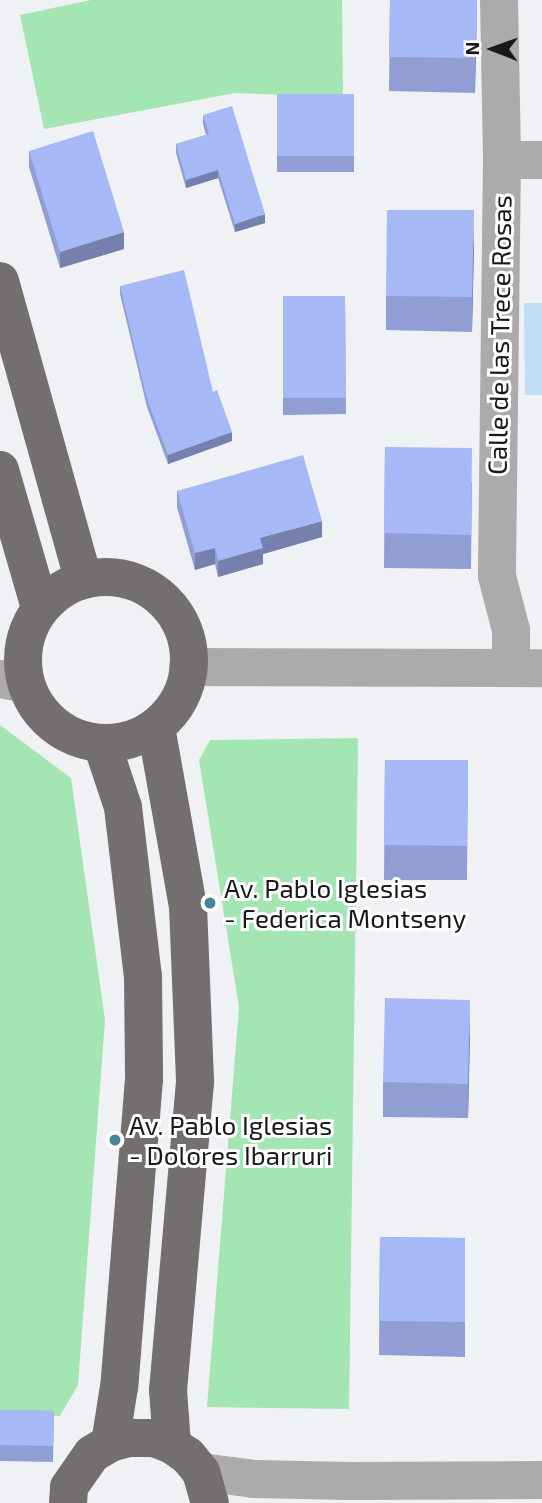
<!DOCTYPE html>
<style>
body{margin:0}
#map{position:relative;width:542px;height:1503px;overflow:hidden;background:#f0f1f5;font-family:"Exo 2",sans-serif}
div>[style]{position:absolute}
.green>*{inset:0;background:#a3e5b3}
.water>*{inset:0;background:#c0def6}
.minor>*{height:38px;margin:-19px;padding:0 19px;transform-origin:19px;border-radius:19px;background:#acaaaa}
.major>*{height:38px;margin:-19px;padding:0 19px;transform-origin:19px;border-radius:19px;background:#736f6f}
.major>.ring{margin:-19px;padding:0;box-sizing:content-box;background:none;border:38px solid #736f6f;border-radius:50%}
.wall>*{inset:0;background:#909ed4}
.shaded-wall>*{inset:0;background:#7581ac}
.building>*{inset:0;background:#a7b8f6}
.dots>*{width:19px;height:19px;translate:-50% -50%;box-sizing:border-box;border:4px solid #fff;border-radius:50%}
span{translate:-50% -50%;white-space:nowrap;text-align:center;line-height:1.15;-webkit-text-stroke:6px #fff;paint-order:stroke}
.street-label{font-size:26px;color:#19191b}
.poi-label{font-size:26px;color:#19191b}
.left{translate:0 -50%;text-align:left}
.north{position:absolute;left:458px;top:14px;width:70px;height:70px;-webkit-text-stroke:5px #fff;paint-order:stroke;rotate:271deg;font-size:19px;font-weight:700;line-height:28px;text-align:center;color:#19191b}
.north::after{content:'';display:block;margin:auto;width:24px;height:32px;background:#19191b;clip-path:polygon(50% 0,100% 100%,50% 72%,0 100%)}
</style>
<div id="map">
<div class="green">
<div style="clip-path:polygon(91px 0,342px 0,343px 97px,235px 93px,44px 129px,20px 15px)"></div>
<div style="clip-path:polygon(0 725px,71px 778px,105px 1020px,78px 1385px,60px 1416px,0 1413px)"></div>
<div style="clip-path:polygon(358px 738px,349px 1409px,207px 1407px,239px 1007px,199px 760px,210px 740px)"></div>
</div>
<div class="water">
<div style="clip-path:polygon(524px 303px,542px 303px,542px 395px,525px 395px)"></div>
</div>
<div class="minor">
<div style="left:499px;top:0;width:160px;rotate:88.9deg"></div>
<div style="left:502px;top:160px;width:416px;rotate:90.7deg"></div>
<div style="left:497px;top:576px;width:56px;rotate:75.5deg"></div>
<div style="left:511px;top:630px;width:38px;rotate:90deg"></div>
<div style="left:502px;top:160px;width:40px"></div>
<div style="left:188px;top:667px;width:354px;rotate:0.2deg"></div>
<div style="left:0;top:679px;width:25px;rotate:11deg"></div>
<div style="left:201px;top:1472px;width:53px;rotate:7.5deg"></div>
<div style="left:254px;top:1479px;width:96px;rotate:1.2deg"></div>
<div style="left:350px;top:1481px;width:192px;rotate:-0.3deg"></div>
</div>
<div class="major">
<div style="left:0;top:281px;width:309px;rotate:74.4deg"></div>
<div style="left:0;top:470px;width:144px;rotate:73.8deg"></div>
<div class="ring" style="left:23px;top:577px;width:128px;height:128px"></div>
<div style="left:156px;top:727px;width:182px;rotate:79.9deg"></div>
<div style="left:188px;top:906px;width:176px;rotate:87.7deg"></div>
<div style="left:195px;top:1082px;width:309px;rotate:95deg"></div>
<div style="left:168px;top:1390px;width:55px;rotate:85.8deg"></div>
<div style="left:102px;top:744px;width:66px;rotate:71.6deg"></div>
<div style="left:123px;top:807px;width:170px;rotate:83.3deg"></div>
<div style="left:143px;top:976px;width:103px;rotate:89.4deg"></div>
<div style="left:144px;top:1079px;width:309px;rotate:94.6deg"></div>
<div style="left:119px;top:1387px;width:57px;rotate:99.1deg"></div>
<div style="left:68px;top:1503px;width:16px;rotate:-86deg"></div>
<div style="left:69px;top:1487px;width:40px;rotate:-55.1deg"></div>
<div style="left:92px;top:1454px;width:21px;rotate:-31deg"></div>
<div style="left:110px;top:1443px;width:20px;rotate:-15deg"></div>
<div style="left:129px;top:1438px;width:25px"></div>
<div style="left:154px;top:1438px;width:19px;rotate:21deg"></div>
<div style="left:172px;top:1445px;width:19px;rotate:35deg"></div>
<div style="left:188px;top:1456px;width:21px;rotate:51deg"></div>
<div style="left:201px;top:1472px;width:32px;rotate:74deg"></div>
</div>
<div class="wall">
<div style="clip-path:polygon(390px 0,477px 0,475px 93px,389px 91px)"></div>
<div style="clip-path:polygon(277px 94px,354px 94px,354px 172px,277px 172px)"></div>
<div style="clip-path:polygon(203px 115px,265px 223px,235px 232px,218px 178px,186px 188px,176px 153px,176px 144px,206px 135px,203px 124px)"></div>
<div style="clip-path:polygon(29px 151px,124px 249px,60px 268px,29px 167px)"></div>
<div style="clip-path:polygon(474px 245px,472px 332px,386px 330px,386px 296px)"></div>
<div style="clip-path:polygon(120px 286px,213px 392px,232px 441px,168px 464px,147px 407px,120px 294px)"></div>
<div style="clip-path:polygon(283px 296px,345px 296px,346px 414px,283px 415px)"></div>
<div style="clip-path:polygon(385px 447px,472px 482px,471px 569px,384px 568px)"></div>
<div style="clip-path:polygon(177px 491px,322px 537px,263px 554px,263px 564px,218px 577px,215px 564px,195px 570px,177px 507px)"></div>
<div style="clip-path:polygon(385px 760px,468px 760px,467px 880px,384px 880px)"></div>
<div style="clip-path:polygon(470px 1035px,468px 1118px,383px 1117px,383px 1082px)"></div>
<div style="clip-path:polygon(380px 1237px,465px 1238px,465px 1357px,379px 1355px)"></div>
<div style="clip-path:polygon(0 1410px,54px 1411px,53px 1462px,0 1461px)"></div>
</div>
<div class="shaded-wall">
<div style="clip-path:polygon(477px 0,475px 93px,475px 58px)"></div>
<div style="clip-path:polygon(218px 170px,218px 178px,186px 188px,186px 180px)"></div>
<div style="clip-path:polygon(474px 210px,474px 245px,472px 332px,472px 297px)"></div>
<div style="clip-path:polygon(265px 214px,265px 223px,235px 232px,235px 224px)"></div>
<div style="clip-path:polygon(124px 232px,124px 249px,60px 268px,60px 252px)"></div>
<div style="clip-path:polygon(232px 432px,232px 441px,168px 464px,168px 455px)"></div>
<div style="clip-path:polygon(322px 521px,322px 537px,263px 554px,263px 564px,218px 577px,218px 561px,260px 538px)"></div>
<div style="clip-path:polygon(215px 548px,215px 564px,195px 570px,195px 553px)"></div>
<div style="clip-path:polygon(470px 1000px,470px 1035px,468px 1118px,468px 1084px)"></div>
</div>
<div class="building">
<div style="clip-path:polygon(390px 0,477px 0,475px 58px,389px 57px)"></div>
<div style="clip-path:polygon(277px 94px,354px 94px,354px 156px,277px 156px)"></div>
<div style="clip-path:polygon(232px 106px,265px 214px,235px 224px,218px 170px,186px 180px,176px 144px,209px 134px,203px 115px)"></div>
<div style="clip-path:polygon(93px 131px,124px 232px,60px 252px,29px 151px)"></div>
<div style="clip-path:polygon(387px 210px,474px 210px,472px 297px,386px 296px)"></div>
<div style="clip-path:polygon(184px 270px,213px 392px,217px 390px,232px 432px,168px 455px,147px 399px,120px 286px)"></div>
<div style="clip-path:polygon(283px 296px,345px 296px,346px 398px,283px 398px)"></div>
<div style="clip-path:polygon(385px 447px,472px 448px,471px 535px,384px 533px)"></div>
<div style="clip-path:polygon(303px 455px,322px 521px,260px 538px,263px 548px,218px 561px,215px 548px,195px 553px,177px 491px)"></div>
<div style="clip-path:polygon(385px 760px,468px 760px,467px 846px,384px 845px)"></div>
<div style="clip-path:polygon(385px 998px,470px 1000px,468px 1084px,383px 1082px)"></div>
<div style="clip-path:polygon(380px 1237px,465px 1238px,465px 1322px,379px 1321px)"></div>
<div style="clip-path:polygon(0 1410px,54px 1411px,53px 1446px,0 1445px)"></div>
</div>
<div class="dots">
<div style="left:210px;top:903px;background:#448697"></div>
<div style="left:115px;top:1140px;background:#448697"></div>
</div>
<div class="street-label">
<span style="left:499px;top:335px;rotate:-89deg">Calle de las Trece Rosas</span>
</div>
<div class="poi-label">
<span class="left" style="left:224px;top:903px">Av. Pablo Iglesias<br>- Federica Montseny</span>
<span class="left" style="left:129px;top:1140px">Av. Pablo Iglesias<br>- Dolores Ibarruri</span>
</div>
<div class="north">N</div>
</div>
